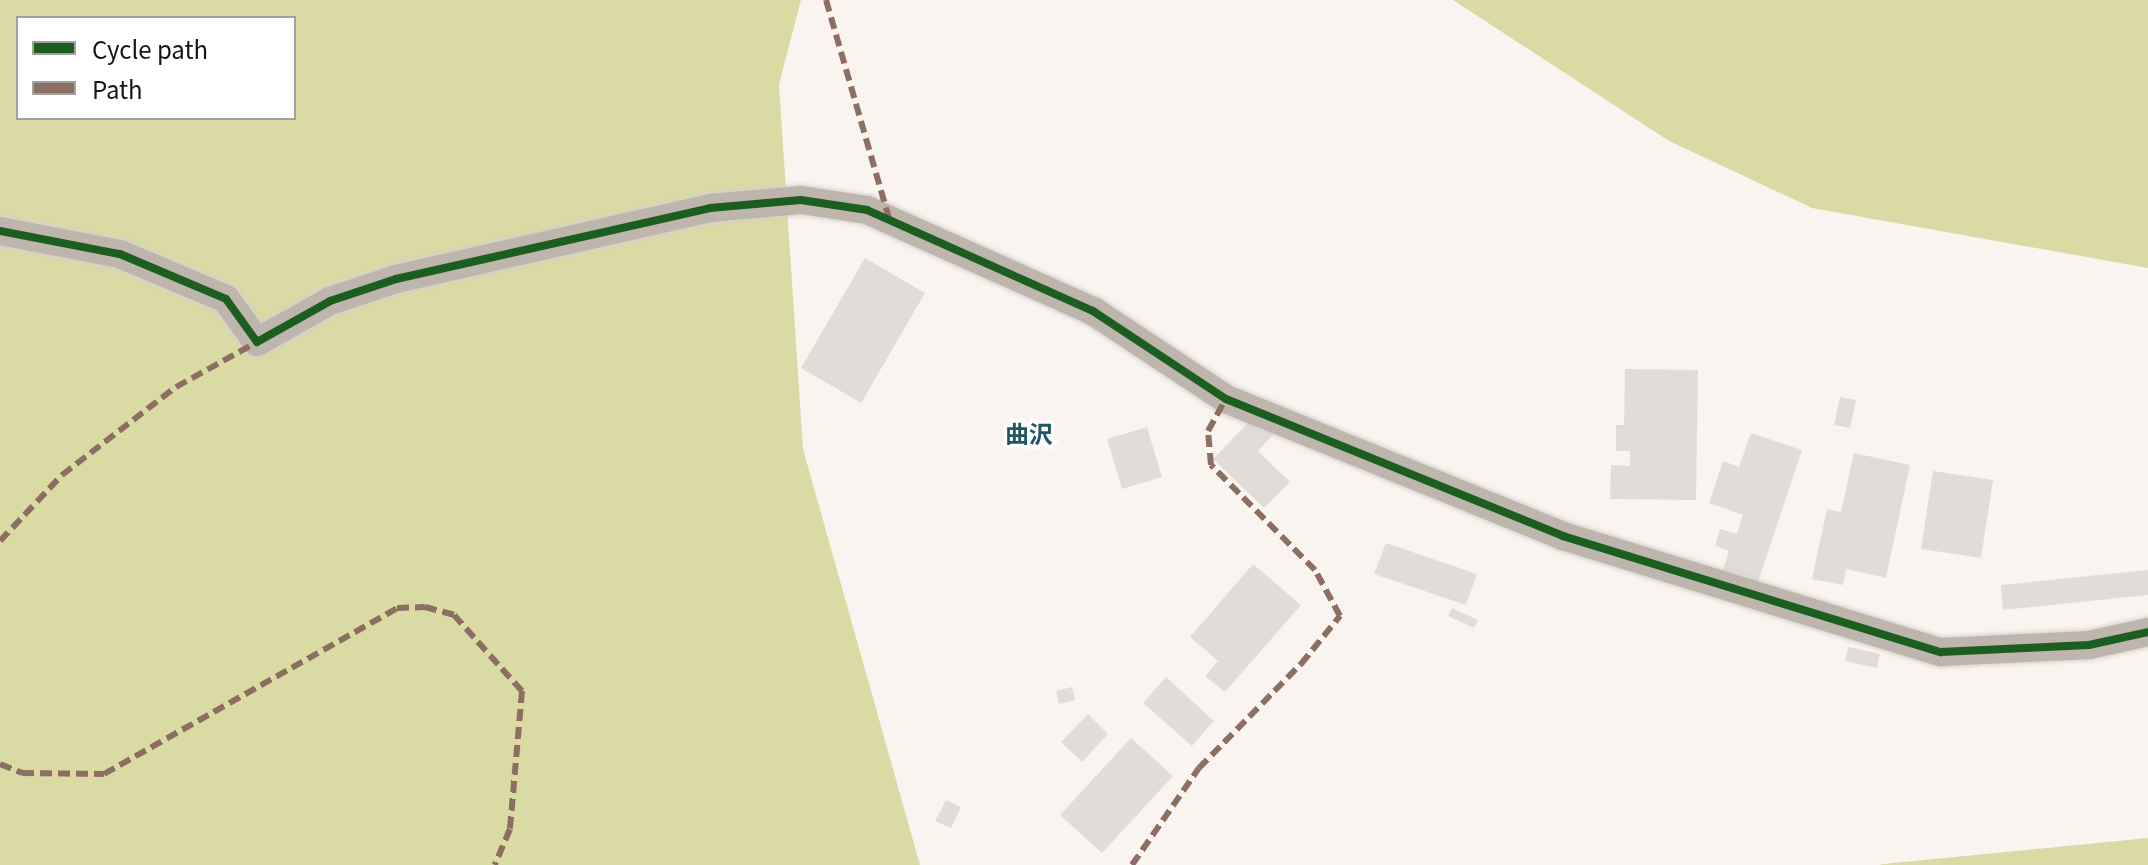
<!DOCTYPE html>
<meta charset="utf-8">
<style>
body{margin:0}
#map{position:relative;width:2148px;height:865px;overflow:hidden;background:#faf4f0;font-family:Georgia,"Noto Sans JP",serif}
div>[style]{position:absolute}
.forest>*{inset:0;background:#dadaa5}
.building>*{inset:0;background:#e2dcd9}
.roads{filter:drop-shadow(0 0 2px #d5d0cd) drop-shadow(0 0 2px #d5d0cd)}
.minor>*{height:28px;margin:-14px;padding:0 14px;transform-origin:14px;border-radius:14px;background:#beb6ac}
.quiet>*{height:6px;margin-top:-3px;transform-origin:0;background:repeating-linear-gradient(90deg,#8d6e63 0 12px,transparent 0 18px)}
.cycleway>*{height:8px;margin:-4px;padding:0 4px;transform-origin:4px;border-radius:4px;background:#1b5e20}
span{translate:-50% -50%;white-space:nowrap;text-align:center;line-height:1.15;-webkit-text-stroke:7px #fff;paint-order:stroke}
.neighbourhood-label{font-size:24px;color:#215665;font-weight:700}
.legend{position:absolute;left:16px;top:16px;width:280px;height:104px;box-sizing:border-box;background:#fff;border:2px solid #a3a1a0;margin:0;padding:10px 14px;list-style:none;font-size:24px;color:#1a1411}
.legend li{display:flex;align-items:center;gap:16px;height:40px}
.legend b{width:40px;border:2px solid #a3a1a0}
</style>
<div id="map">
<div class="forest">
<div style="clip-path:polygon(evenodd,0 0,801px 0,779px 84px,803px 449px,920px 865px,0 865px,0 0,18px 18px,294px 18px,294px 118px,18px 118px,18px 18px)"></div>
<div style="clip-path:polygon(1453px 0,2148px 0,2148px 268px,1812px 208px,1669px 141px)"></div>
<div style="clip-path:polygon(2148px 838px,2148px 865px,1879px 865px,1883px 864px)"></div>
</div>
<div class="building">
<div style="clip-path:polygon(865px 258px,925px 293px,861px 403px,801px 368px)"></div>
<div style="clip-path:polygon(1625px 369px,1698px 370px,1696px 500px,1610px 499px,1611px 465px,1630px 466px,1630px 451px,1616px 451px,1616px 425px,1624px 425px)"></div>
<div style="clip-path:polygon(1840px 397px,1856px 400px,1850px 428px,1834px 425px)"></div>
<div style="clip-path:polygon(1255px 416px,1274px 434px,1258px 451px,1290px 482px,1264px 508px,1213px 459px)"></div>
<div style="clip-path:polygon(1147px 427px,1162px 477px,1122px 489px,1107px 439px)"></div>
<div style="clip-path:polygon(1751px 433px,1802px 450px,1758px 582px,1723px 570px,1729px 551px,1715px 546px,1720px 529px,1737px 534px,1743px 515px,1709px 503px,1723px 461px,1739px 467px)"></div>
<div style="clip-path:polygon(1854px 453px,1910px 465px,1886px 578px,1846px 569px,1843px 585px,1812px 579px,1827px 509px,1841px 512px)"></div>
<div style="clip-path:polygon(1933px 471px,1993px 480px,1981px 558px,1921px 549px)"></div>
<div style="clip-path:polygon(1386px 543px,1477px 574px,1466px 605px,1374px 574px)"></div>
<div style="clip-path:polygon(1253px 564px,1301px 605px,1225px 692px,1205px 676px,1218px 661px,1190px 637px)"></div>
<div style="clip-path:polygon(2148px 570px,2148px 595px,2003px 610px,2001px 585px)"></div>
<div style="clip-path:polygon(1452px 608px,1478px 620px,1474px 628px,1448px 616px)"></div>
<div style="clip-path:polygon(1848px 647px,1880px 654px,1877px 668px,1845px 661px)"></div>
<div style="clip-path:polygon(1166px 677px,1214px 721px,1192px 746px,1143px 703px)"></div>
<div style="clip-path:polygon(1072px 687px,1075px 700px,1059px 704px,1056px 691px)"></div>
<div style="clip-path:polygon(1088px 714px,1108px 734px,1082px 762px,1061px 742px)"></div>
<div style="clip-path:polygon(1131px 738px,1173px 776px,1102px 853px,1060px 815px)"></div>
<div style="clip-path:polygon(946px 800px,961px 807px,951px 828px,935px 821px)"></div>
</div>
<div class="roads">
<div class="minor">
<div style="left:0;top:231px;width:122px;rotate:10.9deg"></div>
<div style="left:120px;top:254px;width:115px;rotate:23deg"></div>
<div style="left:226px;top:299px;width:53px;rotate:54.2deg"></div>
<div style="left:257px;top:342px;width:84px;rotate:-29.3deg"></div>
<div style="left:330px;top:301px;width:70px;rotate:-18.4deg"></div>
<div style="left:396px;top:279px;width:322px;rotate:-12.7deg"></div>
<div style="left:710px;top:208px;width:91px;rotate:-5deg"></div>
<div style="left:801px;top:200px;width:67px;rotate:8.6deg"></div>
<div style="left:867px;top:210px;width:248px;rotate:24.1deg"></div>
<div style="left:1093px;top:311px;width:159px;rotate:33.5deg"></div>
<div style="left:1226px;top:399px;width:364px;rotate:22.1deg"></div>
<div style="left:1563px;top:536px;width:395px;rotate:17.1deg"></div>
<div style="left:1941px;top:652px;width:148px;rotate:-2.7deg"></div>
<div style="left:2089px;top:645px;width:60px;rotate:-12.4deg"></div>
</div>
</div>
<div class="quiet">
<div style="left:826px;top:0;width:227px;rotate:73.9deg"></div>
<div style="left:0;top:541px;width:91px;rotate:-46.8deg"></div>
<div style="left:62px;top:475px;width:144px;rotate:-37.7deg"></div>
<div style="left:176px;top:387px;width:93px;rotate:-29.1deg"></div>
<div style="left:0;top:764px;width:24px;rotate:22deg"></div>
<div style="left:22px;top:773px;width:82px;rotate:0.7deg"></div>
<div style="left:104px;top:774px;width:337px;rotate:-29.5deg"></div>
<div style="left:397px;top:608px;width:28px;rotate:-2deg"></div>
<div style="left:425px;top:607px;width:30px;rotate:15deg"></div>
<div style="left:454px;top:615px;width:102px;rotate:48.2deg"></div>
<div style="left:522px;top:691px;width:139px;rotate:95deg"></div>
<div style="left:510px;top:829px;width:39px;rotate:113deg"></div>
<div style="left:1132px;top:865px;width:118px;rotate:-55.4deg"></div>
<div style="left:1199px;top:768px;width:146px;rotate:-45.6deg"></div>
<div style="left:1301px;top:664px;width:62px;rotate:-50.9deg"></div>
<div style="left:1340px;top:616px;width:52px;rotate:-118.5deg"></div>
<div style="left:1315px;top:570px;width:148px;rotate:-134.7deg"></div>
<div style="left:1211px;top:465px;width:34px;rotate:-95deg"></div>
<div style="left:1208px;top:431px;width:37px;rotate:-61deg"></div>
</div>
<div class="cycleway">
<div style="left:0;top:231px;width:122px;rotate:10.9deg"></div>
<div style="left:120px;top:254px;width:115px;rotate:23deg"></div>
<div style="left:226px;top:299px;width:53px;rotate:54.2deg"></div>
<div style="left:257px;top:342px;width:84px;rotate:-29.3deg"></div>
<div style="left:330px;top:301px;width:70px;rotate:-18.4deg"></div>
<div style="left:396px;top:279px;width:322px;rotate:-12.7deg"></div>
<div style="left:710px;top:208px;width:91px;rotate:-5deg"></div>
<div style="left:801px;top:200px;width:67px;rotate:8.6deg"></div>
<div style="left:867px;top:210px;width:248px;rotate:24.1deg"></div>
<div style="left:1093px;top:311px;width:159px;rotate:33.5deg"></div>
<div style="left:1226px;top:399px;width:364px;rotate:22.1deg"></div>
<div style="left:1563px;top:536px;width:395px;rotate:17.1deg"></div>
<div style="left:1941px;top:652px;width:148px;rotate:-2.7deg"></div>
<div style="left:2089px;top:645px;width:60px;rotate:-12.4deg"></div>
</div>
<div class="neighbourhood-label">
<span style="left:1029px;top:433px">曲沢</span>
</div>
<ul class="legend">
<li><b style="height:10px;background:#1b5e20"></b>Cycle path</li>
<li><b style="height:10px;background:#8d6e63"></b>Path</li>
</ul>
</div>
